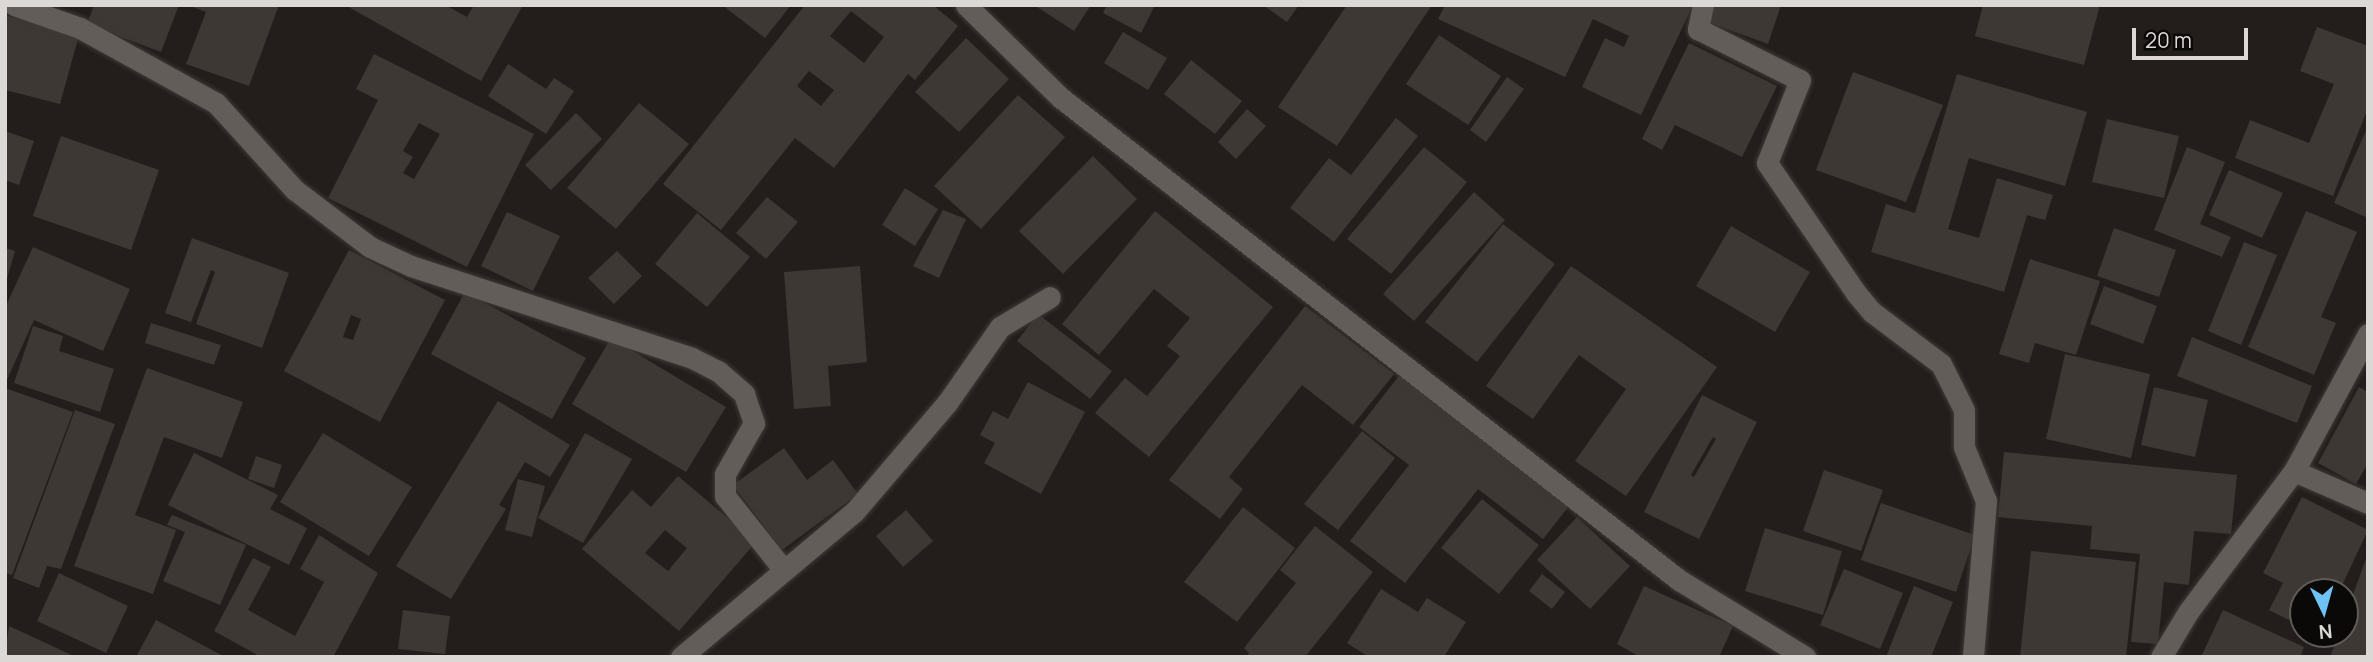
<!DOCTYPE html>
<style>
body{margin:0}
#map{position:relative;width:2373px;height:662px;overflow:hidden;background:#231e1b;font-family:Manrope,sans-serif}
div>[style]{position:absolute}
.building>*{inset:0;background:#3d3834}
.roads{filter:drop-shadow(0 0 2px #3e3a38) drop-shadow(0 0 2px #3e3a38)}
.minor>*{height:21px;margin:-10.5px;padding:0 10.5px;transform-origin:10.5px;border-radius:10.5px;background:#625d59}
span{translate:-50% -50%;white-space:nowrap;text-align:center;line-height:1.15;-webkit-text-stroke:6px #0b0907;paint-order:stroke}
.frame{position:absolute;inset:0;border:7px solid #dbd8d5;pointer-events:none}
.north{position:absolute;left:2289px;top:578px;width:70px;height:70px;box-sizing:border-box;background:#0b0907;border:2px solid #5e5c59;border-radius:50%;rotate:175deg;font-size:19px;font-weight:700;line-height:28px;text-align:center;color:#dbd8d5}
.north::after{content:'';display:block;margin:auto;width:24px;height:32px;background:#6fc2f4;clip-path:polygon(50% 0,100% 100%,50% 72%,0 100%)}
.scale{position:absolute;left:2132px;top:28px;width:116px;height:32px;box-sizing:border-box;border:4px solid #dbd8d5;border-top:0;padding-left:9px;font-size:21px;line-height:24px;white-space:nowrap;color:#dbd8d5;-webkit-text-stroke:5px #0b0907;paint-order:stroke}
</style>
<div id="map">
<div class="building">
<div style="clip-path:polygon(94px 5px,179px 5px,161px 52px,87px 24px)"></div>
<div style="clip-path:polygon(188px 5px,279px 5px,249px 86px,186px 64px,206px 12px)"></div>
<div style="clip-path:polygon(345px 5px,445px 5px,467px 17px,474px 5px,523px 5px,481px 81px)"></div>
<div style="clip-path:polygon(722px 5px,791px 5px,765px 38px)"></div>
<div style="clip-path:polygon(evenodd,805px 5px,933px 5px,958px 26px,915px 80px,908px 74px,834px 168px,795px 138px,721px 230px,663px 184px,805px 5px,851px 11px,884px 37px,864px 63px,830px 36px,851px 11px,805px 5px,809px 71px,834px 90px,821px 106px,797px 86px,809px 71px)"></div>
<div style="clip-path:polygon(1034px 5px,1091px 5px,1074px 31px)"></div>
<div style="clip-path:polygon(1107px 5px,1155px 5px,1141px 33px,1103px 13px)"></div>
<div style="clip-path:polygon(1263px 5px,1299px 5px,1287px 22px)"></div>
<div style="clip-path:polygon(1347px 5px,1432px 5px,1337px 146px,1278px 107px)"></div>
<div style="clip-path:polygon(1445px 5px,1693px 5px,1641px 115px,1582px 87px,1605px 38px,1624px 47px,1629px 36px,1593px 19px,1565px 77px,1438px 19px)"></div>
<div style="clip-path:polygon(1713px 5px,1781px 5px,1768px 44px,1707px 22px)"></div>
<div style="clip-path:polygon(1983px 5px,2100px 5px,2084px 65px,1975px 36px)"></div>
<div style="clip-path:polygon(5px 15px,79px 35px,60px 104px,5px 90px)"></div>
<div style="clip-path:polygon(2317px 27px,2368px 46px,2368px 108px,2333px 196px,2235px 158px,2250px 120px,2309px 143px,2334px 84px,2300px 71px)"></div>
<div style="clip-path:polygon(1123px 32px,1167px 58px,1148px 90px,1104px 63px)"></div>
<div style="clip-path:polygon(1439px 35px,1501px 76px,1468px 125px,1406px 84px)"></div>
<div style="clip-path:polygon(966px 38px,1009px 79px,959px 132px,915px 92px)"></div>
<div style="clip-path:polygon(1689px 43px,1777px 86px,1742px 157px,1675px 125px,1662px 150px,1642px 139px)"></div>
<div style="clip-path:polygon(evenodd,374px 54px,534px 134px,467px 267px,328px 198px,378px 100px,356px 89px,374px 54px,419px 123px,440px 134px,414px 179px,403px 173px,413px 157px,403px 151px,419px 123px)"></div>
<div style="clip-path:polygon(1191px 60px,1242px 101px,1215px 134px,1164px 94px)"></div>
<div style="clip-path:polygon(508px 64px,546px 89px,554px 78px,574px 91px,546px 134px,488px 96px)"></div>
<div style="clip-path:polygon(1853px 72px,1943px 105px,1906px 202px,1816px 170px)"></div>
<div style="clip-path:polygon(1957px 74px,2087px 112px,2065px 186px,1969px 158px,1948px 229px,1979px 238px,1997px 178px,2053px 195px,2045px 220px,2027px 215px,2004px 292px,1871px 252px,1886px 204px,1915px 213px)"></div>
<div style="clip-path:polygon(1507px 77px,1524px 89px,1486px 142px,1470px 130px)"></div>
<div style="clip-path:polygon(1018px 95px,1065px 137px,981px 229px,934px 186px)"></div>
<div style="clip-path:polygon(639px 103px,689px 144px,616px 229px,567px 188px)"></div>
<div style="clip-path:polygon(1247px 109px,1266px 126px,1236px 159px,1218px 142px)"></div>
<div style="clip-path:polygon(576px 113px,602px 139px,551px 190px,525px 165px)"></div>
<div style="clip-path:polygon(1396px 118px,1418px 136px,1334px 242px,1290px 208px,1329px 158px,1351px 175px)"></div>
<div style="clip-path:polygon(2107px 119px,2179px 136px,2164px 198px,2092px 182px)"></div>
<div style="clip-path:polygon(2368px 126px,2368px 218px,2334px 203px)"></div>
<div style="clip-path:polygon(5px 131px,34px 141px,19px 185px,5px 180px)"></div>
<div style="clip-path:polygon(61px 136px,159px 170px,131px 250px,33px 216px)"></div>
<div style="clip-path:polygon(1424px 147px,1467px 182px,1391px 274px,1347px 239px)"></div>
<div style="clip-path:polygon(2187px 147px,2225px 162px,2200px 224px,2231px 237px,2222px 257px,2154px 230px)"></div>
<div style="clip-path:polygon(1093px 156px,1137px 199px,1063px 274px,1019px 231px)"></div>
<div style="clip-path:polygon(2229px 170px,2283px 193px,2262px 238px,2209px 215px)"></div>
<div style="clip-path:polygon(905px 188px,938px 209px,915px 246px,882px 225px)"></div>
<div style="clip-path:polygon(1474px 192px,1505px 220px,1414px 321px,1383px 294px)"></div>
<div style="clip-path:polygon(767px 197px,798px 222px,766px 259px,736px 233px)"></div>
<div style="clip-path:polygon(943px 210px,966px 219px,939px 278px,913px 266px)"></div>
<div style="clip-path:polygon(1155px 211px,1273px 307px,1149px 457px,1095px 413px,1125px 378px,1147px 396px,1180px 356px,1167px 346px,1190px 318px,1154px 289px,1099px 355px,1062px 324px)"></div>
<div style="clip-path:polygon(2306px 211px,2357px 232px,2321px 317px,2336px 323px,2314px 375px,2248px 347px)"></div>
<div style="clip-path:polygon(507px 212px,560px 236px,533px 291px,481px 266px)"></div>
<div style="clip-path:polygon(697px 213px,750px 257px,707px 307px,655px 264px)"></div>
<div style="clip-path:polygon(1503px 224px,1555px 264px,1477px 362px,1425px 322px)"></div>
<div style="clip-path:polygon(1731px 226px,1810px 272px,1775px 332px,1696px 286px)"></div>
<div style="clip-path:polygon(2114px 228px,2176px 250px,2159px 297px,2097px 276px)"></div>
<div style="clip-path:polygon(192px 238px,289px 273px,262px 348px,196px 324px,215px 272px,211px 270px,191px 322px,165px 313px)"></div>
<div style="clip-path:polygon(2244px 242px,2277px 255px,2241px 345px,2208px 331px)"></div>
<div style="clip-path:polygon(33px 247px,130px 289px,103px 351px,34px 320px,5px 384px,5px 308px)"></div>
<div style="clip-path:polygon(5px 248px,15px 251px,6px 282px,5px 282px)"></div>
<div style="clip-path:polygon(evenodd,349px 250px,445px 300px,380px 422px,284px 371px,349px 250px,351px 315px,361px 319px,353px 340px,343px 337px,351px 315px)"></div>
<div style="clip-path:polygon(617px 251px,642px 276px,614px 304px,588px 278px)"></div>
<div style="clip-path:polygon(2030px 259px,2100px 281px,2076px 355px,2035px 343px,2029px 363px,1999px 354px)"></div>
<div style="clip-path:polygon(860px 266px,867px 362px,828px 366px,831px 406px,794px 409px,784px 272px)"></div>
<div style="clip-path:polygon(1571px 266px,1717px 367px,1626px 496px,1575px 461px,1626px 389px,1579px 355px,1533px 419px,1486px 386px)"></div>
<div style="clip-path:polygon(2104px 286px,2157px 306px,2143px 344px,2090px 324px)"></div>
<div style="clip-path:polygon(465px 292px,586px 358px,552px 419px,431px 354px)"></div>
<div style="clip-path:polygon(1305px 306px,1394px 374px,1353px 425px,1302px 385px,1229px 477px,1243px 489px,1220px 519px,1169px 480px)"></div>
<div style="clip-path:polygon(1038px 314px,1112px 371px,1090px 399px,1017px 341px)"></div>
<div style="clip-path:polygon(151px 323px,221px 345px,214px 365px,145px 343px)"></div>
<div style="clip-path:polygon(33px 326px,63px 336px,59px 351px,114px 369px,100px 412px,14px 383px)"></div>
<div style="clip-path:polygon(2192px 337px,2312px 386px,2297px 423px,2177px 376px)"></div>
<div style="clip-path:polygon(611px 338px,726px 407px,686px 472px,572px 404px)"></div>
<div style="clip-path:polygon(2065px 354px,2150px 374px,2131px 458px,2046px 439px)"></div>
<div style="clip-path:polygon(147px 368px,243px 402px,222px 458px,164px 437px,135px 515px,176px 530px,153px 594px,74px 566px)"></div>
<div style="clip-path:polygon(1402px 372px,1569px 506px,1543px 539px,1478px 489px,1405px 583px,1350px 541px,1409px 465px,1359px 427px)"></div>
<div style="clip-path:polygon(1028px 382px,1085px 412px,1041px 494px,984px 463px,995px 443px,980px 435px,993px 411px,1008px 419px)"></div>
<div style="clip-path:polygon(2154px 387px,2208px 400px,2195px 457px,2141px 445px)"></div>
<div style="clip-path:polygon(2359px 387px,2368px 392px,2368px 463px,2356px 484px,2318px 463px)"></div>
<div style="clip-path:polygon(5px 388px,73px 412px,12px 575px,5px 573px)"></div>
<div style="clip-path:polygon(evenodd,1702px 395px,1757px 422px,1699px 539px,1644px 512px,1702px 395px,1713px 437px,1716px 439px,1694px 477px,1691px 475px,1713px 437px)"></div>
<div style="clip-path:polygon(498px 401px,570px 445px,550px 477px,525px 462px,499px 505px,506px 509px,451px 599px,396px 566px)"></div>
<div style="clip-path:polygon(75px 410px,115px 424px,61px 569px,47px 566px,39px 588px,13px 578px)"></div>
<div style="clip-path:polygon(1362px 431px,1395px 458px,1338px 530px,1304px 504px)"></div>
<div style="clip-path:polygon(323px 433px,412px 487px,369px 556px,280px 502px)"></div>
<div style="clip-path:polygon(585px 433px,632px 459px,583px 543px,538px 518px)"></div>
<div style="clip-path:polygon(784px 448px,807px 480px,833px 460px,858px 494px,782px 550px,733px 485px)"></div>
<div style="clip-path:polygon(2004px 452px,2237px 475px,2231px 534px,2194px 531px,2189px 585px,2164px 582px,2158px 644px,2131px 642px,2140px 554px,2090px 549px,2092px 526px,1998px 517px)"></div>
<div style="clip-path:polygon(194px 453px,278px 495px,270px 509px,307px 528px,289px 565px,168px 505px)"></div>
<div style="clip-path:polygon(256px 456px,282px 465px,274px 488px,248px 479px)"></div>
<div style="clip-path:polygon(1824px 470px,1883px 490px,1861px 551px,1803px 531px)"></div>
<div style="clip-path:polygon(evenodd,678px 476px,756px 542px,679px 631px,582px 549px,632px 490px,651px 507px,678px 476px,665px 530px,687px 548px,668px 571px,645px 553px,665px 530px)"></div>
<div style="clip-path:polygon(518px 479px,545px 486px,532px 537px,505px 530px)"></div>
<div style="clip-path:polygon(2302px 497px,2368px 530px,2339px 592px,2303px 592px,2303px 627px,2269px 610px,2283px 583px,2263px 573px)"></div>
<div style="clip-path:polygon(1482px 499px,1539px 545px,1499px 594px,1441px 548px)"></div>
<div style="clip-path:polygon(1881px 503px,1975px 535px,1956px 592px,1861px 560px)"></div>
<div style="clip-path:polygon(1243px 507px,1295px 548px,1237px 622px,1184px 582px)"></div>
<div style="clip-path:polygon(906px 510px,933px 541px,903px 567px,876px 536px)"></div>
<div style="clip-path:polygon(172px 515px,246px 545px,220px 605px,163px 581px,185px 532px,167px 525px)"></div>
<div style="clip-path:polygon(1577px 517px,1630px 566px,1590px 609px,1537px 560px)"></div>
<div style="clip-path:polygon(1315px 526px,1373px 572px,1305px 657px,1246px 657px,1249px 653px,1244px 648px,1296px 583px,1280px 570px)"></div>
<div style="clip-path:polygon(1765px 528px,1842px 551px,1823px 615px,1745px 591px)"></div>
<div style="clip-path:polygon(319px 535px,378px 573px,333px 657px,261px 657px,214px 631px,253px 558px,271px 567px,248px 610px,295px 636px,324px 582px,300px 569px)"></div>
<div style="clip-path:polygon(2031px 551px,2136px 562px,2126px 657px,2020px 657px)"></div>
<div style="clip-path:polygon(2367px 556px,2368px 657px,2330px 657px,2339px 634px,2345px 634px,2345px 617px)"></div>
<div style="clip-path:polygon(1844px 569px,1903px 593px,1880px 649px,1820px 625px)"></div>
<div style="clip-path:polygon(59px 573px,128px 606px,106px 653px,37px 621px)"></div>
<div style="clip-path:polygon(1542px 574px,1565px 592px,1552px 609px,1529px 591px)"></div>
<div style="clip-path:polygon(1644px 586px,1733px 626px,1719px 657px,1640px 657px,1617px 644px)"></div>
<div style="clip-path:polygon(1914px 586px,1953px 602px,1931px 657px,1886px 657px)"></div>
<div style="clip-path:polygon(1381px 589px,1418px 612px,1427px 598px,1466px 622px,1444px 657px,1369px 657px,1347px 643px)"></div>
<div style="clip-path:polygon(403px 610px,450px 616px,445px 654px,398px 649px)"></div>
<div style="clip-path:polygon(2223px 610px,2304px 647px,2300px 657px,2201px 657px)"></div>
<div style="clip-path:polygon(156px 620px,225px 657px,136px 657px)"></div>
<div style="clip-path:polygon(9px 626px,76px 657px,5px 657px)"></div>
</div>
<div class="roads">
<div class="minor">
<div style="left:14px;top:5px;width:70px;rotate:19.2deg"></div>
<div style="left:80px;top:28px;width:155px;rotate:28.9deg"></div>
<div style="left:216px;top:103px;width:118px;rotate:47.8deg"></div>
<div style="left:295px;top:190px;width:94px;rotate:37.2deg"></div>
<div style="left:370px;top:247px;width:45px;rotate:24.9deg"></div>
<div style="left:411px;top:266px;width:296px;rotate:18.1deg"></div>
<div style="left:692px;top:358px;width:29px;rotate:27deg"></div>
<div style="left:718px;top:371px;width:35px;rotate:41deg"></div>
<div style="left:744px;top:394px;width:31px;rotate:71deg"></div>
<div style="left:754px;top:423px;width:59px;rotate:119.6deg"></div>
<div style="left:725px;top:474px;width:22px;rotate:90deg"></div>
<div style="left:725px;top:496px;width:92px;rotate:51.6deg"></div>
<div style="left:966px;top:5px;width:133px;rotate:44.4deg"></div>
<div style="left:1061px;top:98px;width:784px;rotate:37.95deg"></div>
<div style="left:1679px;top:580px;width:148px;rotate:31.4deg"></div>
<div style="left:1703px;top:5px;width:25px;rotate:102deg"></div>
<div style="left:1698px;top:29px;width:114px;rotate:26.6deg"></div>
<div style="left:1800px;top:80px;width:89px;rotate:111.7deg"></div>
<div style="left:1767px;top:163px;width:158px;rotate:55.6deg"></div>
<div style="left:1856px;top:293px;width:25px;rotate:50deg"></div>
<div style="left:1872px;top:312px;width:86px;rotate:37deg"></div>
<div style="left:1941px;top:364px;width:51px;rotate:63.4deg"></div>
<div style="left:1964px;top:410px;width:37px;rotate:90deg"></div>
<div style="left:1964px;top:447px;width:58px;rotate:67.8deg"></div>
<div style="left:1986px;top:501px;width:157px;rotate:94.8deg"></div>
<div style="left:2294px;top:471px;width:81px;rotate:23.4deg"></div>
<div style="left:681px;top:657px;width:227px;rotate:-40deg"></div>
<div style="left:855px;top:511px;width:142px;rotate:-49.6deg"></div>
<div style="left:947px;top:403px;width:93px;rotate:-55.1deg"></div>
<div style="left:1000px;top:327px;width:58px;rotate:-31deg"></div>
<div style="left:2161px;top:657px;width:52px;rotate:-59deg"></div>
<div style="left:2188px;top:612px;width:176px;rotate:-53.1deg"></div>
<div style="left:2294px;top:471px;width:156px;rotate:-61.6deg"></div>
</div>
</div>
<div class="frame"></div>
<div class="north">N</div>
<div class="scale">20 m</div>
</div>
